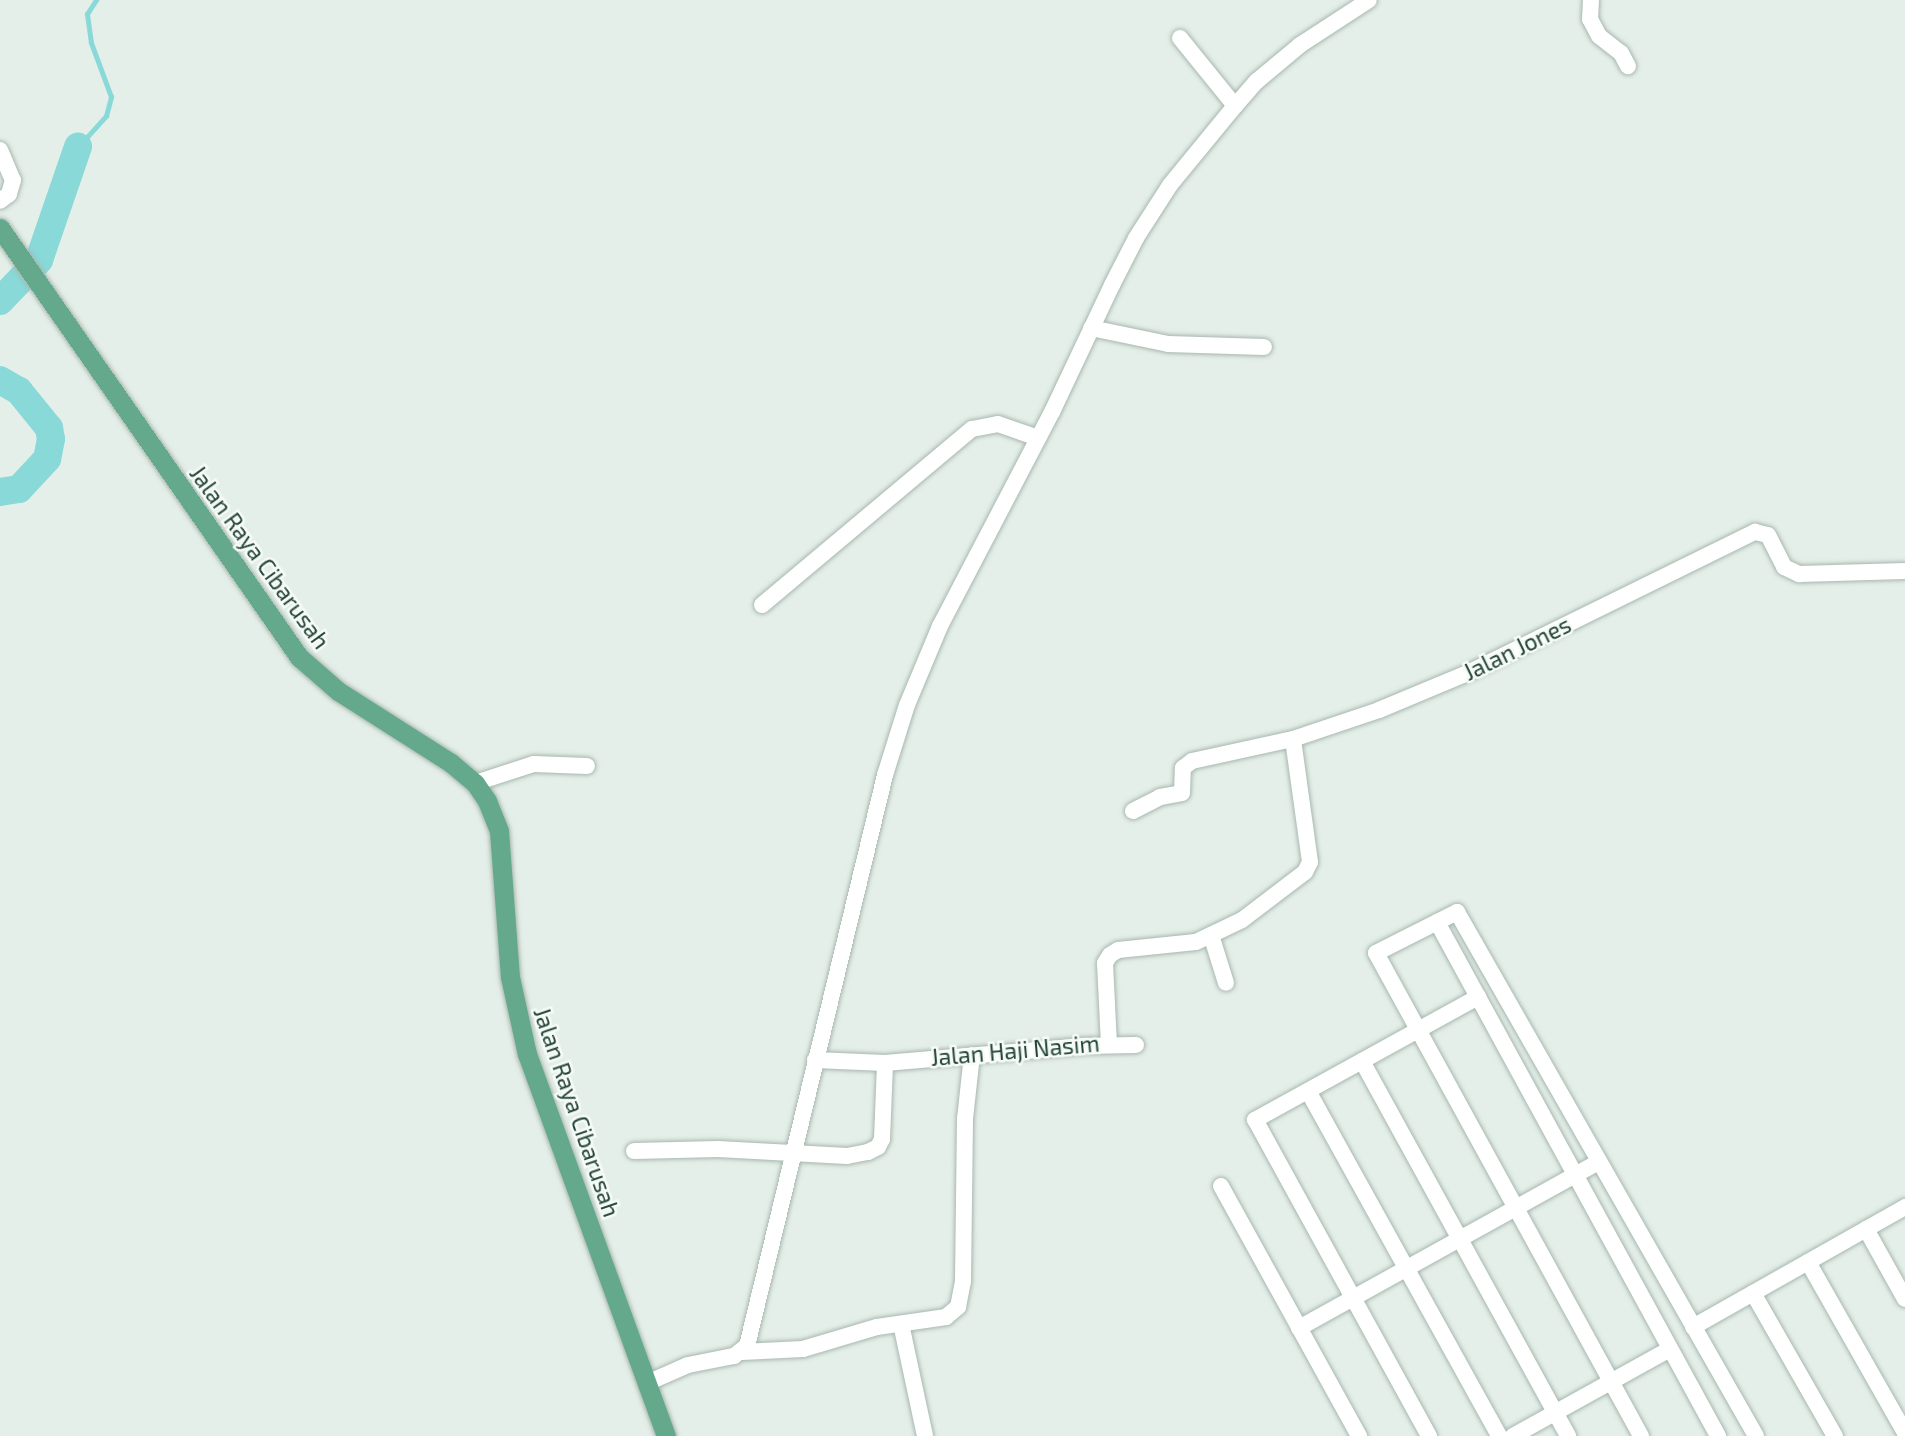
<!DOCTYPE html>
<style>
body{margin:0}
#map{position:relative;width:1905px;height:1436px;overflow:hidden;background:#e5efe9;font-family:"Exo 2",sans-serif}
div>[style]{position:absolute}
.stream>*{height:4.5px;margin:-2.25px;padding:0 2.25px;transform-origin:2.25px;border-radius:2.25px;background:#88d9d8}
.river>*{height:28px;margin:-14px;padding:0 14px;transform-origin:14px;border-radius:14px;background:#88d9d8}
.roads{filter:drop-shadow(0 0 2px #a7b8af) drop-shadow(0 0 2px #a7b8af)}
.minor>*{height:16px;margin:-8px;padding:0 8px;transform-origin:8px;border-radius:8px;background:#fff}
.major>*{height:19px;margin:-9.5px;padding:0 9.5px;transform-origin:9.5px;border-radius:9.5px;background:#65a98c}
span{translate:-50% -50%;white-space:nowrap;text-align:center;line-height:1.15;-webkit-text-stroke:5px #f6fbf8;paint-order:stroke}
.street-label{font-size:23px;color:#224335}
</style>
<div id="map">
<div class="stream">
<div style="left:78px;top:147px;width:42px;rotate:-47.9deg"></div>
<div style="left:106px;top:116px;width:20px;rotate:-75deg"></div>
<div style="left:111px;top:97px;width:58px;rotate:-110.3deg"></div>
<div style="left:91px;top:43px;width:29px;rotate:-98deg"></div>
<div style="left:87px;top:14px;width:17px;rotate:-57deg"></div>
</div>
<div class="river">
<div style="left:0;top:301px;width:57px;rotate:-46.4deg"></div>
<div style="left:39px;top:260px;width:120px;rotate:-71deg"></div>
<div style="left:0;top:380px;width:22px;rotate:30deg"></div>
<div style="left:19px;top:391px;width:48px;rotate:51deg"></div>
<div style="left:49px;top:428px;width:11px;rotate:80deg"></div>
<div style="left:51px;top:439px;width:20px;rotate:101deg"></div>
<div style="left:47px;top:459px;width:41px;rotate:133deg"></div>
<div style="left:19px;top:489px;width:19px;rotate:171deg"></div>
</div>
<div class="roads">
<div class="minor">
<div style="left:1591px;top:0;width:19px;rotate:93deg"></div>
<div style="left:1590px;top:19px;width:19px;rotate:62deg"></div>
<div style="left:1599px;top:36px;width:28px;rotate:38deg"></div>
<div style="left:1621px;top:53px;width:15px;rotate:62deg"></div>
<div style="left:1180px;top:38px;width:87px;rotate:51deg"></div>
<div style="left:0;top:150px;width:33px;rotate:67deg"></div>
<div style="left:13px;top:180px;width:15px;rotate:106deg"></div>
<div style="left:9px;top:194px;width:11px;rotate:142deg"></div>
<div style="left:1091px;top:328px;width:79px;rotate:11.7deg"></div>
<div style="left:1168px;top:344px;width:96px;rotate:1.8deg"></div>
<div style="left:762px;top:605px;width:274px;rotate:-40deg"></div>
<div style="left:972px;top:429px;width:26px;rotate:-11deg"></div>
<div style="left:998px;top:424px;width:42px;rotate:19.3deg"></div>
<div style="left:475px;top:783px;width:62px;rotate:-17.9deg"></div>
<div style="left:534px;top:764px;width:53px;rotate:2.2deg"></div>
<div style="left:1133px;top:811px;width:30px;rotate:-27deg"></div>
<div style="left:1160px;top:797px;width:22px;rotate:-10deg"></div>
<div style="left:1182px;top:793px;width:25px;rotate:-88deg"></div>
<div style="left:1183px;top:768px;width:11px;rotate:-38deg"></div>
<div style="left:1192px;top:761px;width:103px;rotate:-12.3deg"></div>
<div style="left:1293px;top:739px;width:91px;rotate:-18.6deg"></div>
<div style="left:1379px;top:710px;width:99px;rotate:-22.7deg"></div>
<div style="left:1470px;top:672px;width:318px;rotate:-26.2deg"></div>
<div style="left:1755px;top:532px;width:13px;rotate:13deg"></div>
<div style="left:1768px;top:535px;width:36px;rotate:63deg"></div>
<div style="left:1784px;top:567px;width:17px;rotate:25deg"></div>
<div style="left:1799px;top:574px;width:106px;rotate:-1.6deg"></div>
<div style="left:1437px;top:922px;width:586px;rotate:61.33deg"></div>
<div style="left:1211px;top:935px;width:50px;rotate:72.6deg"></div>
<div style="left:1109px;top:1045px;width:82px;rotate:-92.8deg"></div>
<div style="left:1105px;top:963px;width:9px;rotate:-58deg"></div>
<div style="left:1110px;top:955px;width:9px;rotate:-32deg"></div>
<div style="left:1118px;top:950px;width:78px;rotate:-5.9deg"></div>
<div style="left:1196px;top:942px;width:51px;rotate:-25.6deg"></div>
<div style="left:1242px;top:920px;width:79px;rotate:-37.3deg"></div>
<div style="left:1305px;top:872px;width:11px;rotate:-63deg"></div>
<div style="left:1310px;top:862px;width:124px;rotate:-97.9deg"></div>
<div style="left:815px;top:1060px;width:70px;rotate:2.5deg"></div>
<div style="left:885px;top:1063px;width:200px;rotate:-4.9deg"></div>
<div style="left:1084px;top:1046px;width:52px;rotate:-1.1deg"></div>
<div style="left:1362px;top:1061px;width:428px;rotate:61.2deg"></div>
<div style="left:1308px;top:1091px;width:394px;rotate:61deg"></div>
<div style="left:634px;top:1151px;width:84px;rotate:-1.4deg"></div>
<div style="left:718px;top:1149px;width:129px;rotate:3.1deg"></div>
<div style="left:847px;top:1156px;width:21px;rotate:-11deg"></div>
<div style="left:868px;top:1152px;width:11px;rotate:-27deg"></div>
<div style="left:878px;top:1147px;width:9px;rotate:-63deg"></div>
<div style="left:882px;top:1139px;width:76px;rotate:-87.7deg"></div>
<div style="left:1221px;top:1186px;width:286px;rotate:61.1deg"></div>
<div style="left:1866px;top:1229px;width:80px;rotate:60.9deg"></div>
<div style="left:1808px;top:1262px;width:197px;rotate:60.4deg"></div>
<div style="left:1753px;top:1293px;width:165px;rotate:60.2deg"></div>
<div style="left:901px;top:1324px;width:115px;rotate:77.9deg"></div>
<div style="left:1693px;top:1327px;width:244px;rotate:-29.5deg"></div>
<div style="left:1299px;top:1328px;width:343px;rotate:-29deg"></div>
<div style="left:742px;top:1352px;width:61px;rotate:-2.8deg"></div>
<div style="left:803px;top:1349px;width:77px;rotate:-16.6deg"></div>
<div style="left:877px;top:1327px;width:70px;rotate:-8.2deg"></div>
<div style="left:946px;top:1317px;width:16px;rotate:-40deg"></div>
<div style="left:958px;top:1307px;width:25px;rotate:-79deg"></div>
<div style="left:963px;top:1282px;width:163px;rotate:-89.3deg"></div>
<div style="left:965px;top:1119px;width:64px;rotate:-83.8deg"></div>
<div style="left:647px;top:1383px;width:45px;rotate:-23.7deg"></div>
<div style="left:688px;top:1365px;width:47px;rotate:-11.1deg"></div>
<div style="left:734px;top:1356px;width:16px;rotate:-38deg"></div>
<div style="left:747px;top:1346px;width:587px;rotate:-76.41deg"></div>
<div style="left:885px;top:775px;width:73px;rotate:-72.6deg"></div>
<div style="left:907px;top:705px;width:86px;rotate:-67.3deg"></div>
<div style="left:940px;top:626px;width:242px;rotate:-62.4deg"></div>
<div style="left:1052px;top:412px;width:140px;rotate:-64.7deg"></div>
<div style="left:1112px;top:285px;width:53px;rotate:-62.9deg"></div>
<div style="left:1136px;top:238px;width:63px;rotate:-57.3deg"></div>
<div style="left:1170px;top:185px;width:102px;rotate:-50.6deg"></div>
<div style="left:1235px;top:106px;width:33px;rotate:-49deg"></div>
<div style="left:1257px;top:81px;width:56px;rotate:-39.9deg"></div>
<div style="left:1300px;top:45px;width:82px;rotate:-33.1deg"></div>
<div style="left:1429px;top:1436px;width:361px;rotate:-118.8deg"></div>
<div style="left:1255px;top:1120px;width:255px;rotate:-28.9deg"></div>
<div style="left:1513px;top:1436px;width:179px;rotate:-29deg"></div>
<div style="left:1641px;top:1436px;width:551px;rotate:-118.75deg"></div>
<div style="left:1376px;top:953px;width:91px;rotate:-26.8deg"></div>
<div style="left:1457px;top:912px;width:603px;rotate:60.29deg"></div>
</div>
<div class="major">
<div style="left:0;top:228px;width:523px;rotate:55.12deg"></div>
<div style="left:299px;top:657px;width:52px;rotate:41.1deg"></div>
<div style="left:338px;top:691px;width:134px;rotate:32.5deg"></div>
<div style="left:451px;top:763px;width:31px;rotate:40deg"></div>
<div style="left:475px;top:783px;width:22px;rotate:56deg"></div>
<div style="left:487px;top:801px;width:32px;rotate:68deg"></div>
<div style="left:499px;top:831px;width:146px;rotate:85.7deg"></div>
<div style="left:510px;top:977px;width:79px;rotate:77.6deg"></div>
<div style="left:527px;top:1054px;width:407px;rotate:70deg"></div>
</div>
</div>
<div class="street-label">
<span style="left:260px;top:557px;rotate:54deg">Jalan Raya Cibarusah</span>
<span style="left:1517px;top:648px;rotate:-26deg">Jalan Jones</span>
<span style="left:1015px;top:1050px;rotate:-5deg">Jalan Haji Nasim</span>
<span style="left:577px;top:1112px;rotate:71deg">Jalan Raya Cibarusah</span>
</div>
</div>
